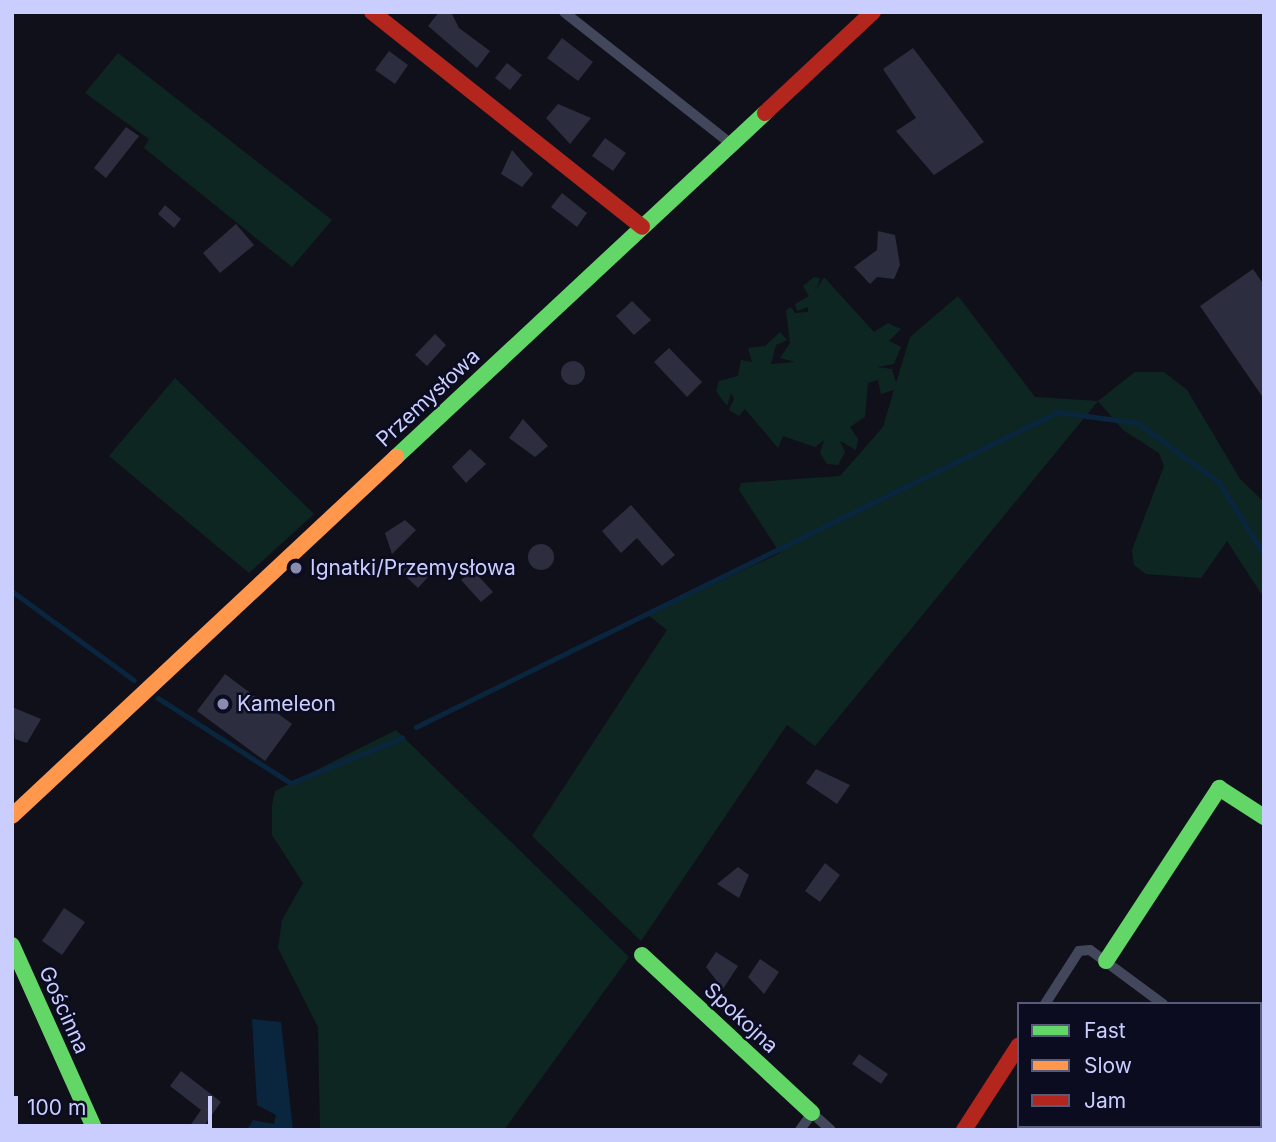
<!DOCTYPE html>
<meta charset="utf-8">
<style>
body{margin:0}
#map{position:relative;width:1276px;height:1142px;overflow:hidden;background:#10101b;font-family:Inter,sans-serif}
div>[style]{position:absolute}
.green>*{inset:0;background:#0e2622}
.water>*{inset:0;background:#09263e}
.stream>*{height:4.5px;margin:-2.25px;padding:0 2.25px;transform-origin:2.25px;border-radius:2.25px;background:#09263e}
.building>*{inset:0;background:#2c2d3e}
.round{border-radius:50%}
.street>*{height:10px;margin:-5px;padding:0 5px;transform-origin:5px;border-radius:5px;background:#43475c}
.fast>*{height:16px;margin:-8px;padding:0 8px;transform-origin:8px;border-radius:8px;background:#63d668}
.slow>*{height:16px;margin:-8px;padding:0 8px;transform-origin:8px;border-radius:8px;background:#ff974d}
.jam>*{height:16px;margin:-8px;padding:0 8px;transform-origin:8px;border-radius:8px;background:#b3261e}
.dots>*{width:19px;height:19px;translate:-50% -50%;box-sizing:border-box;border:4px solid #0b0c20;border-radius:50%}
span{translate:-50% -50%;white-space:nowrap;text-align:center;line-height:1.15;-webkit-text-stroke:5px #0b0c20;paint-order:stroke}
.street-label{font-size:21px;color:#caceff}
.poi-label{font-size:21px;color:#caceff}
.left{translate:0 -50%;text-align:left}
.frame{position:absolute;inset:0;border:14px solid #caceff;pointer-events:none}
.legend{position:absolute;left:1017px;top:1002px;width:245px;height:126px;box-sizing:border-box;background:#0b0c20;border:2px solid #575a79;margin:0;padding:9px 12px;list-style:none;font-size:21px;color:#caceff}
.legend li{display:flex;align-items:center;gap:14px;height:35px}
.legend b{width:35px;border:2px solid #575a79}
.scale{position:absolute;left:14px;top:1096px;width:198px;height:32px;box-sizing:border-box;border:4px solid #caceff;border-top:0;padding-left:9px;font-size:21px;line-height:24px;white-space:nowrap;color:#caceff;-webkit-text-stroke:5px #0b0c20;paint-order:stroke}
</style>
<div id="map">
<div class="green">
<div style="clip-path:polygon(118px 53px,332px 220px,292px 267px,144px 148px,149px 139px,85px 93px)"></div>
<div style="clip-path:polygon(814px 277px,820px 278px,817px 289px,824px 277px,874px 332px,888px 323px,901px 329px,889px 341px,901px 347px,894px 364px,877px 367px,892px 369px,896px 383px,910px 337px,958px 296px,1035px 397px,1098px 401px,1135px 372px,1164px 372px,1187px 390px,1240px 479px,1264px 502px,1264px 598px,1227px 541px,1201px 578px,1146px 574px,1134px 565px,1132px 550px,1164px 466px,1159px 453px,1123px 430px,1098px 401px,815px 746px,787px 725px,641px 941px,532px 836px,667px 630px,648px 615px,780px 553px,739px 490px,741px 483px,840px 476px,883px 427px,894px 390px,881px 394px,878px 380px,868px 383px,865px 417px,850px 427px,858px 439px,856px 450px,840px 441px,845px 452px,838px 465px,827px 464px,820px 453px,824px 440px,815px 447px,783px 436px,778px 448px,745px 409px,739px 416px,729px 410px,734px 399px,731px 393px,727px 406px,716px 391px,719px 381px,738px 376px,741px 360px,752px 362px,748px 348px,765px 346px,780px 332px,787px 340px,776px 345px,771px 364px,795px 362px,780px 358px,790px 343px,786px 310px,791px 307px,795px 313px,808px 312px,808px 307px,797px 311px,795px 304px,809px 296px,803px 286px)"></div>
<div style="clip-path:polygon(175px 378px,314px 514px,249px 573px,109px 456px)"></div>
<div style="clip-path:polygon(396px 730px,629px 957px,504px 1130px,320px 1130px,318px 1027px,278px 948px,282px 920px,303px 883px,272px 835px,272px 805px,275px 791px)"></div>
</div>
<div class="water">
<div style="clip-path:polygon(252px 1019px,281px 1022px,293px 1130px,247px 1130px,253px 1120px,274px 1124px,276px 1115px,257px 1105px)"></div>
</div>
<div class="stream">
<div style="left:12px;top:591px;width:151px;rotate:36.1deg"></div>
<div style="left:158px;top:698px;width:158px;rotate:32.6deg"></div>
<div style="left:291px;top:783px;width:120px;rotate:-22.1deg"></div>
<div style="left:416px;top:727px;width:715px;rotate:-26.14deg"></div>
<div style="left:1058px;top:412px;width:81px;rotate:7.8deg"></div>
<div style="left:1138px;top:423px;width:100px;rotate:36.1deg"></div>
<div style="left:1219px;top:482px;width:85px;rotate:58deg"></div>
</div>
<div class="building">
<div style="clip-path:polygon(439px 12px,451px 12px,459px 28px,490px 51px,477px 68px,428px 26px)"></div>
<div style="clip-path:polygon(562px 38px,593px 62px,578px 81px,547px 58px)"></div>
<div style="clip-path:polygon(913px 48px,984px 142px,934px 175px,896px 131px,916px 118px,883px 69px)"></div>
<div style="clip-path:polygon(389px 51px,408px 65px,395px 84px,375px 70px)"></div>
<div style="clip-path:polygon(507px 63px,522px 75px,510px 90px,495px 78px)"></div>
<div style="clip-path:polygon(558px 104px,591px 118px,570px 144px,546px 118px)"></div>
<div style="clip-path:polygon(126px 127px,139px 136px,106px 178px,94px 168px)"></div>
<div style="clip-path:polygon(605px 138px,626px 153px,613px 171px,592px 156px)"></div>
<div style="clip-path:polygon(512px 150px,533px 174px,522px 187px,501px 174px)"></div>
<div style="clip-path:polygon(562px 193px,587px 213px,577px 227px,551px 207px)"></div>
<div style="clip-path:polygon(165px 205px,181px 219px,174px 228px,158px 214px)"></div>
<div style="clip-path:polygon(236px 224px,254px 245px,220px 273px,203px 253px)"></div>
<div style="clip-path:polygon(878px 231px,895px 235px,900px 265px,894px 279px,877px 277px,870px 284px,854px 267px,877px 250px)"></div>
<div style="clip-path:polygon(1253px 269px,1264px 285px,1264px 399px,1200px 306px)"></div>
<div style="clip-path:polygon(632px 301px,651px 320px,634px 335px,616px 316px)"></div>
<div style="clip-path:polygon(435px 334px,446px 345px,427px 366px,415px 355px)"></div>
<div style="clip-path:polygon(669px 348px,702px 382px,687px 397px,654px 362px)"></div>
<div class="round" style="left:561px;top:361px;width:24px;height:24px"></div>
<div style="clip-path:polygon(523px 419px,548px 446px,535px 457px,509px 438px)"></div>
<div style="clip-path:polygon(470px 449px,486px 464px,466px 483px,452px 467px)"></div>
<div style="clip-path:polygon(631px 505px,675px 555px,662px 566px,637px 538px,621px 553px,602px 531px)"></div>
<div style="clip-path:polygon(405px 520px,416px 530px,392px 554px,385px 533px)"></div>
<div class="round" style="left:528px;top:544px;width:26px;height:26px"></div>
<div style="clip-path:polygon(412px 561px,428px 577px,418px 588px,401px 572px)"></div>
<div style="clip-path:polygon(473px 570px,493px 592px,481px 602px,461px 580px)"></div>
<div style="clip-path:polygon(225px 674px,292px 724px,265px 761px,197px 711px)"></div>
<div style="clip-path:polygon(12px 707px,41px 719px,27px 743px,15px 739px)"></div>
<div style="clip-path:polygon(816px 769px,850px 785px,837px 804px,806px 783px)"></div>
<div style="clip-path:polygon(825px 863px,840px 875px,820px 902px,805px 891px)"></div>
<div style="clip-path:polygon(738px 867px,749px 875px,739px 898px,717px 884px)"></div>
<div style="clip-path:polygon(64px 908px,85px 922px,62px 955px,42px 941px)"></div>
<div style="clip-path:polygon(716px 952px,738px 966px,723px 989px,706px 967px)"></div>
<div style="clip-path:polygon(760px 959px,779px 972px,764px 994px,748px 977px)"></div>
<div style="clip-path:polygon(859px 1054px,888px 1074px,881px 1084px,852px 1064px)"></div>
<div style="clip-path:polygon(181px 1071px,221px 1102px,201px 1130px,187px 1130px,201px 1110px,170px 1086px)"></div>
</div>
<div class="street">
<div style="left:564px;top:12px;width:213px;rotate:38.3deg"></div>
<div style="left:1045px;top:1004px;width:63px;rotate:-57.3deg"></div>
<div style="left:1079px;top:951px;width:11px;rotate:-5deg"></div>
<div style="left:1090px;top:950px;width:91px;rotate:36.5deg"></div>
<div style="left:800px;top:1130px;width:21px;rotate:-55deg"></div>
<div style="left:812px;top:1113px;width:25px;rotate:42deg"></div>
</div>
<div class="fast">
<div style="left:396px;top:457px;width:504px;rotate:-42.99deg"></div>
<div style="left:12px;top:945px;width:203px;rotate:65.8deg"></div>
<div style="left:642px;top:955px;width:232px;rotate:42.9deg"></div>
<div style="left:1106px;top:961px;width:207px;rotate:-56.8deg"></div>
<div style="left:1219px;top:788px;width:54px;rotate:32.8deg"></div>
</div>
<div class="slow">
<div style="left:12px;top:816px;width:526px;rotate:-43.07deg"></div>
</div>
<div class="jam">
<div style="left:372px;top:12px;width:345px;rotate:38.5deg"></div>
<div style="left:765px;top:113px;width:148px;rotate:-43.1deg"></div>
<div style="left:964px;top:1130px;width:101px;rotate:-57.1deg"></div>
</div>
<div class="dots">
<div style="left:296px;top:568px;background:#898caf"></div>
<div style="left:223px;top:704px;background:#898caf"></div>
</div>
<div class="street-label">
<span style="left:428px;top:398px;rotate:-43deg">Przemysłowa</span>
<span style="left:64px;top:1010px;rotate:66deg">Gościnna</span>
<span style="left:741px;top:1018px;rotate:43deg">Spokojna</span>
</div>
<div class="poi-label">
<span class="left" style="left:310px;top:568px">Ignatki/Przemysłowa</span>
<span class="left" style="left:237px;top:704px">Kameleon</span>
</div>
<div class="frame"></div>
<ul class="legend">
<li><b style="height:9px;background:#63d668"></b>Fast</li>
<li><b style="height:9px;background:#ff974d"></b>Slow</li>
<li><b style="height:9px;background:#b3261e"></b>Jam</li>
</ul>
<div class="scale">100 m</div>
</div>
